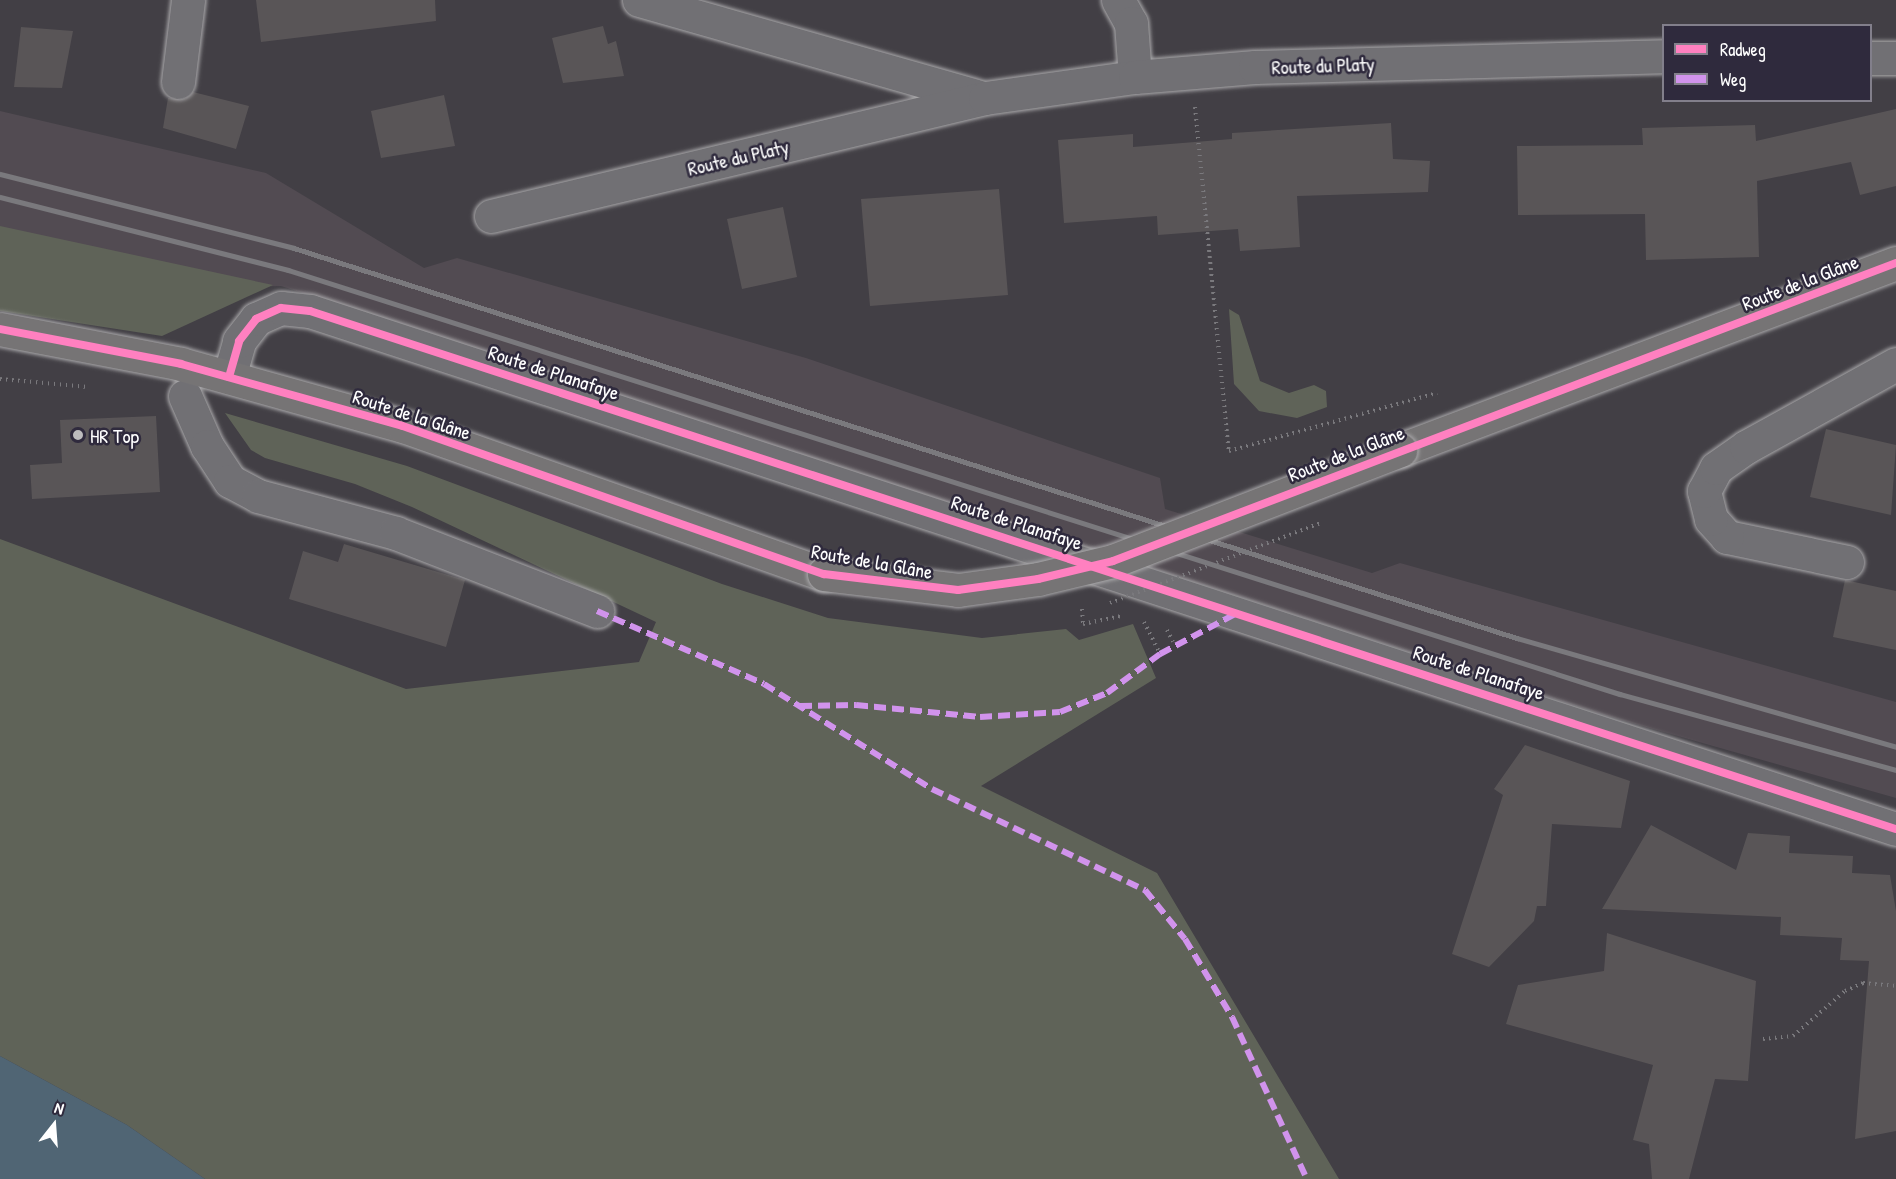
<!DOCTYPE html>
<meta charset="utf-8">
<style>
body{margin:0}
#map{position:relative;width:1896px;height:1179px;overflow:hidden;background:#423f45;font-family:"Patrick Hand",sans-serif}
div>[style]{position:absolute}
.built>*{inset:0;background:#524b52}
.green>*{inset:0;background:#5f6358}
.water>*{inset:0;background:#506574}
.building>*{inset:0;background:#595557}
.path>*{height:4px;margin-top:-2px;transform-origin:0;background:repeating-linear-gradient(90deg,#7a797d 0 1.5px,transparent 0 6px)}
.roads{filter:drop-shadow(0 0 2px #aaa9ab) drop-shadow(0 0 2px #aaa9ab)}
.minor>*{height:33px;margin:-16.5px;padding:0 16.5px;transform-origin:16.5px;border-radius:16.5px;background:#717074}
.major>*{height:33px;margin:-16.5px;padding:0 16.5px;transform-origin:16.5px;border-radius:16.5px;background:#767475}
.rail>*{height:4.5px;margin:-2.25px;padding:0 2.25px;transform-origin:2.25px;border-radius:2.25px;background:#7a797d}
.path-bridge>*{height:4px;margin-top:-2px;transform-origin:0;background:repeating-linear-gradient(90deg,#7a797d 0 1.5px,transparent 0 6px)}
.bridges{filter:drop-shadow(0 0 2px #aaa9ab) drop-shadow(0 0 2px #aaa9ab)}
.major-bridge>*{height:33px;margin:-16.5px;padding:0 16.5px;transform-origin:16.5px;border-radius:16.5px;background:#767475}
.quiet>*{height:6px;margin-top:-3px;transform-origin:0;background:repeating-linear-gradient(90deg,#d193ec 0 12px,transparent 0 18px)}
.cycleway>*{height:8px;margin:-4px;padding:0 4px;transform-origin:4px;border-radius:4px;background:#ff80c0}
.dots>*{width:16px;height:16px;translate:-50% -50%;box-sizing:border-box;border:3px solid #2f2a3d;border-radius:50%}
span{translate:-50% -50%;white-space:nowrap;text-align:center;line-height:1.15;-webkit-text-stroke:5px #2f2a3d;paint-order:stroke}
.street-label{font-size:20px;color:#fff}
.poi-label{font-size:20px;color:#fff}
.left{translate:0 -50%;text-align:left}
.legend{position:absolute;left:1662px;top:24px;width:210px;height:78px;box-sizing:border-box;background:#2f2a3d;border:2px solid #827f8b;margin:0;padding:8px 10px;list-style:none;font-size:18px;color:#fff}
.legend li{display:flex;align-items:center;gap:12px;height:30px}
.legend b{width:30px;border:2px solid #827f8b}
.north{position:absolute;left:24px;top:1095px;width:60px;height:60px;-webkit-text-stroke:4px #2f2a3d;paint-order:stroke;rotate:17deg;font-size:16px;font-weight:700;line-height:24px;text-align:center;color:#fff}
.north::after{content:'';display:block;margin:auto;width:21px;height:27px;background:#fff;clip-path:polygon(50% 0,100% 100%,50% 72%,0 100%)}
</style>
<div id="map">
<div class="built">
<div style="clip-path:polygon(0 111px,266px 173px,424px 268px,457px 258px,806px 358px,1160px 478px,1165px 509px,1372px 573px,1400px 563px,1896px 702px,1896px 798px,1604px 715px,281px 286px,0 294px)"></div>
</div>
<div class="green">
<div style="clip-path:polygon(0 226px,273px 285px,162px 336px,0 311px)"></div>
<div style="clip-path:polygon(1229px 309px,1239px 315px,1260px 381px,1289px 393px,1314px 385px,1326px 391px,1327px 407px,1297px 418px,1259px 411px,1234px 384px)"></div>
<div style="clip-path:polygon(225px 413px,407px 466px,722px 584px,828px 618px,982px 638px,1066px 629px,1079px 640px,1133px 624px,1156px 678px,981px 786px,1157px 873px,1339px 1179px,205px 1179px,127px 1125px,0 1056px,0 539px,406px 689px,639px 662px,656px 622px,412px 507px,355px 484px,265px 458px,251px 450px)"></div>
</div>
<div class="water">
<div style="clip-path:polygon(0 1056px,127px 1125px,205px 1179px,0 1179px)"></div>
</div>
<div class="building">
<div style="clip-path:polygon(256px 0,435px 0,436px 21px,261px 42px)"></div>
<div style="clip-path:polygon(603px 26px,608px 44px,616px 41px,624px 76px,563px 83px,552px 38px)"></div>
<div style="clip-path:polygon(21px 27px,73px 31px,62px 88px,14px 87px)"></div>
<div style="clip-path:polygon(193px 92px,249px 106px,236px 149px,163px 128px,168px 98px,185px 99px)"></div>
<div style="clip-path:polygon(444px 95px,455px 146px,381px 158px,371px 111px)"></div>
<div style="clip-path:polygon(1896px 109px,1896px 186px,1860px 195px,1851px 162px,1757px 181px,1759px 257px,1646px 260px,1645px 214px,1518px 215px,1517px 146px,1643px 145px,1642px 128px,1755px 125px,1756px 141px)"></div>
<div style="clip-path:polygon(1391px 123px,1393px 159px,1430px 161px,1428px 192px,1297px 196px,1300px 247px,1240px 251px,1238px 229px,1158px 235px,1157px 216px,1064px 223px,1058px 140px,1133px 134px,1133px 147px,1232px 139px,1232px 133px)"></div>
<div style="clip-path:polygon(999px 189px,1008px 295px,870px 306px,861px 199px)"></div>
<div style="clip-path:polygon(783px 207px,797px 277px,742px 289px,727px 219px)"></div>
<div style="clip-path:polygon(156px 416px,160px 492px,32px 499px,30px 465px,62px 463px,60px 420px)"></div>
<div style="clip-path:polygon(1826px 429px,1896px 445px,1891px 515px,1810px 497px)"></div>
<div style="clip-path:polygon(344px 544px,465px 580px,446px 647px,289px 599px,303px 551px,338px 562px)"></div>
<div style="clip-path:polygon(1845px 580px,1896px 591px,1896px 650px,1833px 637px)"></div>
<div style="clip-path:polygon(1525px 745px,1630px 781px,1621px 828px,1552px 824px,1546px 906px,1537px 906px,1534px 921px,1489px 967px,1452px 954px,1503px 795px,1494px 789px)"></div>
<div style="clip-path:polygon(1651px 825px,1736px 870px,1748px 833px,1790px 836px,1789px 853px,1853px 856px,1852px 873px,1890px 875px,1896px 911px,1896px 1131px,1855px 1139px,1869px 961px,1840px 960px,1842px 938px,1780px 935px,1781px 917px,1602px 909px)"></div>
<div style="clip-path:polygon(1607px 933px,1756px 981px,1748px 1081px,1715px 1079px,1689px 1179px,1652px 1179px,1649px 1144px,1633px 1140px,1653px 1065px,1506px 1024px,1518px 985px,1604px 971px)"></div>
</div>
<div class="path">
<div style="left:1195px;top:107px;width:346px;rotate:84.4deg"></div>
<div style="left:1229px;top:451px;width:216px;rotate:-15.6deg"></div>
<div style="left:0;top:379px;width:89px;rotate:5.1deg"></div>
<div style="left:1082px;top:609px;width:15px;rotate:86deg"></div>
<div style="left:1083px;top:624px;width:40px;rotate:-12deg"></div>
<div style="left:1144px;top:622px;width:36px;rotate:63deg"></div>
<div style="left:1167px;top:630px;width:13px;rotate:63deg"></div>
<div style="left:1763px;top:1039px;width:30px;rotate:-6deg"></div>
<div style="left:1793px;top:1036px;width:69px;rotate:-40.9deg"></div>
<div style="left:1845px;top:991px;width:20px;rotate:-24deg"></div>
<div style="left:1863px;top:983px;width:33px;rotate:5deg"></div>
</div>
<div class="roads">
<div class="minor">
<div style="left:639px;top:0;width:358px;rotate:15.9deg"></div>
<div style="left:1118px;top:0;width:26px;rotate:61deg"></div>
<div style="left:1131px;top:23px;width:54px;rotate:85.8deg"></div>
<div style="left:1870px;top:58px;width:26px"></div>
<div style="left:178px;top:82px;width:83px;rotate:-83deg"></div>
<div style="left:491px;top:216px;width:508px;rotate:-13.43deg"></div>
<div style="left:985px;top:98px;width:151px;rotate:-8deg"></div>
<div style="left:1135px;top:77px;width:120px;rotate:-4.8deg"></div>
<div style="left:1255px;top:67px;width:409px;rotate:-1.5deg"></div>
<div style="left:229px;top:377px;width:37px;rotate:-74deg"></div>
<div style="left:239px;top:341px;width:28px;rotate:-52deg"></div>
<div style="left:256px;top:319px;width:27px;rotate:-24deg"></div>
<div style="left:281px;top:308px;width:29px;rotate:6deg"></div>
<div style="left:310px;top:311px;width:1668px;rotate:18.09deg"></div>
<div style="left:185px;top:396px;width:55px;rotate:66.3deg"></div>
<div style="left:207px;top:446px;width:42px;rotate:56.7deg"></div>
<div style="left:230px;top:481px;width:32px;rotate:28deg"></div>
<div style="left:258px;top:496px;width:143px;rotate:15deg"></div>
<div style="left:396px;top:533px;width:216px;rotate:21.2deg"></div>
<div style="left:1847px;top:562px;width:123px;rotate:-168.2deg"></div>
<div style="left:1727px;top:537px;width:24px;rotate:-132deg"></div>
<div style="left:1711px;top:519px;width:29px;rotate:-104deg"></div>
<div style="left:1704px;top:491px;width:26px;rotate:-62deg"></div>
<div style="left:1716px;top:468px;width:37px;rotate:-35deg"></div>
<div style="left:1746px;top:447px;width:171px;rotate:-29deg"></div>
</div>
<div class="major">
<div style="left:0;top:329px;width:184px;rotate:10.9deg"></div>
<div style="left:181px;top:364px;width:230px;rotate:15.6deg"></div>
<div style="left:403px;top:426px;width:446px;rotate:19.4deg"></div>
<div style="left:1400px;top:450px;width:530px;rotate:-20.66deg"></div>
</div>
</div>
<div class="rail">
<div style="left:0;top:174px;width:303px;rotate:14.1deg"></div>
<div style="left:294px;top:248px;width:1284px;rotate:17.69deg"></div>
<div style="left:1517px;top:638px;width:394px;rotate:16deg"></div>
<div style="left:0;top:197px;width:297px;rotate:14.2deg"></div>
<div style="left:288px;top:270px;width:1398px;rotate:17.66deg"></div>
<div style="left:1620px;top:694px;width:286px;rotate:15.4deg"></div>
</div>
<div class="path-bridge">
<div style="left:1110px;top:603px;width:226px;rotate:-20.8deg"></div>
</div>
<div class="bridges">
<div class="major-bridge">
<div style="left:824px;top:574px;width:135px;rotate:6.8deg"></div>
<div style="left:958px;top:590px;width:81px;rotate:-7.8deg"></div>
<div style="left:1038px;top:579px;width:77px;rotate:-13.5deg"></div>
<div style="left:1113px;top:561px;width:308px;rotate:-21.1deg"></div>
</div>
</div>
<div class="quiet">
<div style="left:597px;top:611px;width:182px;rotate:23.6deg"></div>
<div style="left:764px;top:684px;width:198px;rotate:32deg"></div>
<div style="left:932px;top:789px;width:236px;rotate:25.4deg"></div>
<div style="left:1145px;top:890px;width:63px;rotate:50.8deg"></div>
<div style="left:1185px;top:939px;width:91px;rotate:58.9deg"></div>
<div style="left:1232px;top:1017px;width:179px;rotate:65.2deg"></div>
<div style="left:800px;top:706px;width:56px;rotate:-1deg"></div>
<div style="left:856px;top:705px;width:125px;rotate:5.5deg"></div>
<div style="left:980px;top:717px;width:80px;rotate:-3.6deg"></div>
<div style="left:1060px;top:712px;width:51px;rotate:-22deg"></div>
<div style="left:1107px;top:693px;width:66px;rotate:-36.3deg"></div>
<div style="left:1160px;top:654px;width:87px;rotate:-28deg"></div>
</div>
<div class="cycleway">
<div style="left:0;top:329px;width:184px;rotate:10.9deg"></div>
<div style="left:181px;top:364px;width:230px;rotate:15.6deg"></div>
<div style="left:403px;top:426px;width:446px;rotate:19.4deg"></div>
<div style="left:824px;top:574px;width:135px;rotate:6.8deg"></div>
<div style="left:958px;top:590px;width:81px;rotate:-7.8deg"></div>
<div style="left:1038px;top:579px;width:77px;rotate:-13.5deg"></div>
<div style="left:1113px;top:561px;width:838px;rotate:-20.84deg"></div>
<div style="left:229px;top:377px;width:37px;rotate:-74deg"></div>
<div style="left:239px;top:341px;width:28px;rotate:-52deg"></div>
<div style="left:256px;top:319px;width:27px;rotate:-24deg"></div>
<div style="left:281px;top:308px;width:29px;rotate:6deg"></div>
<div style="left:310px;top:311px;width:1668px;rotate:18.09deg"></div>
</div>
<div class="dots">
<div style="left:78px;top:435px;background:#bdbcbe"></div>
</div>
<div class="street-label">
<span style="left:1323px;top:65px;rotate:-2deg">Route du Platy</span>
<span style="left:738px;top:157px;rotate:-13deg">Route du Platy</span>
<span style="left:1800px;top:282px;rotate:-21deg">Route de la Glâne</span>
<span style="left:554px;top:372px;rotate:18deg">Route de Planafaye</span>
<span style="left:412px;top:414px;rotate:18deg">Route de la Glâne</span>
<span style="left:1346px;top:453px;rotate:-21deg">Route de la Glâne</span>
<span style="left:1017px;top:522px;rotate:18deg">Route de Planafaye</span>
<span style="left:872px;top:561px;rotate:10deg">Route de la Glâne</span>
<span style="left:1479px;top:672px;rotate:18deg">Route de Planafaye</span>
</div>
<div class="poi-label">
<span class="left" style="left:90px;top:435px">HR Top</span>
</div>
<ul class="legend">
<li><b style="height:8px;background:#ff80c0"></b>Radweg</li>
<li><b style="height:8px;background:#d193ec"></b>Weg</li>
</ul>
<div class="north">N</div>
</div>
